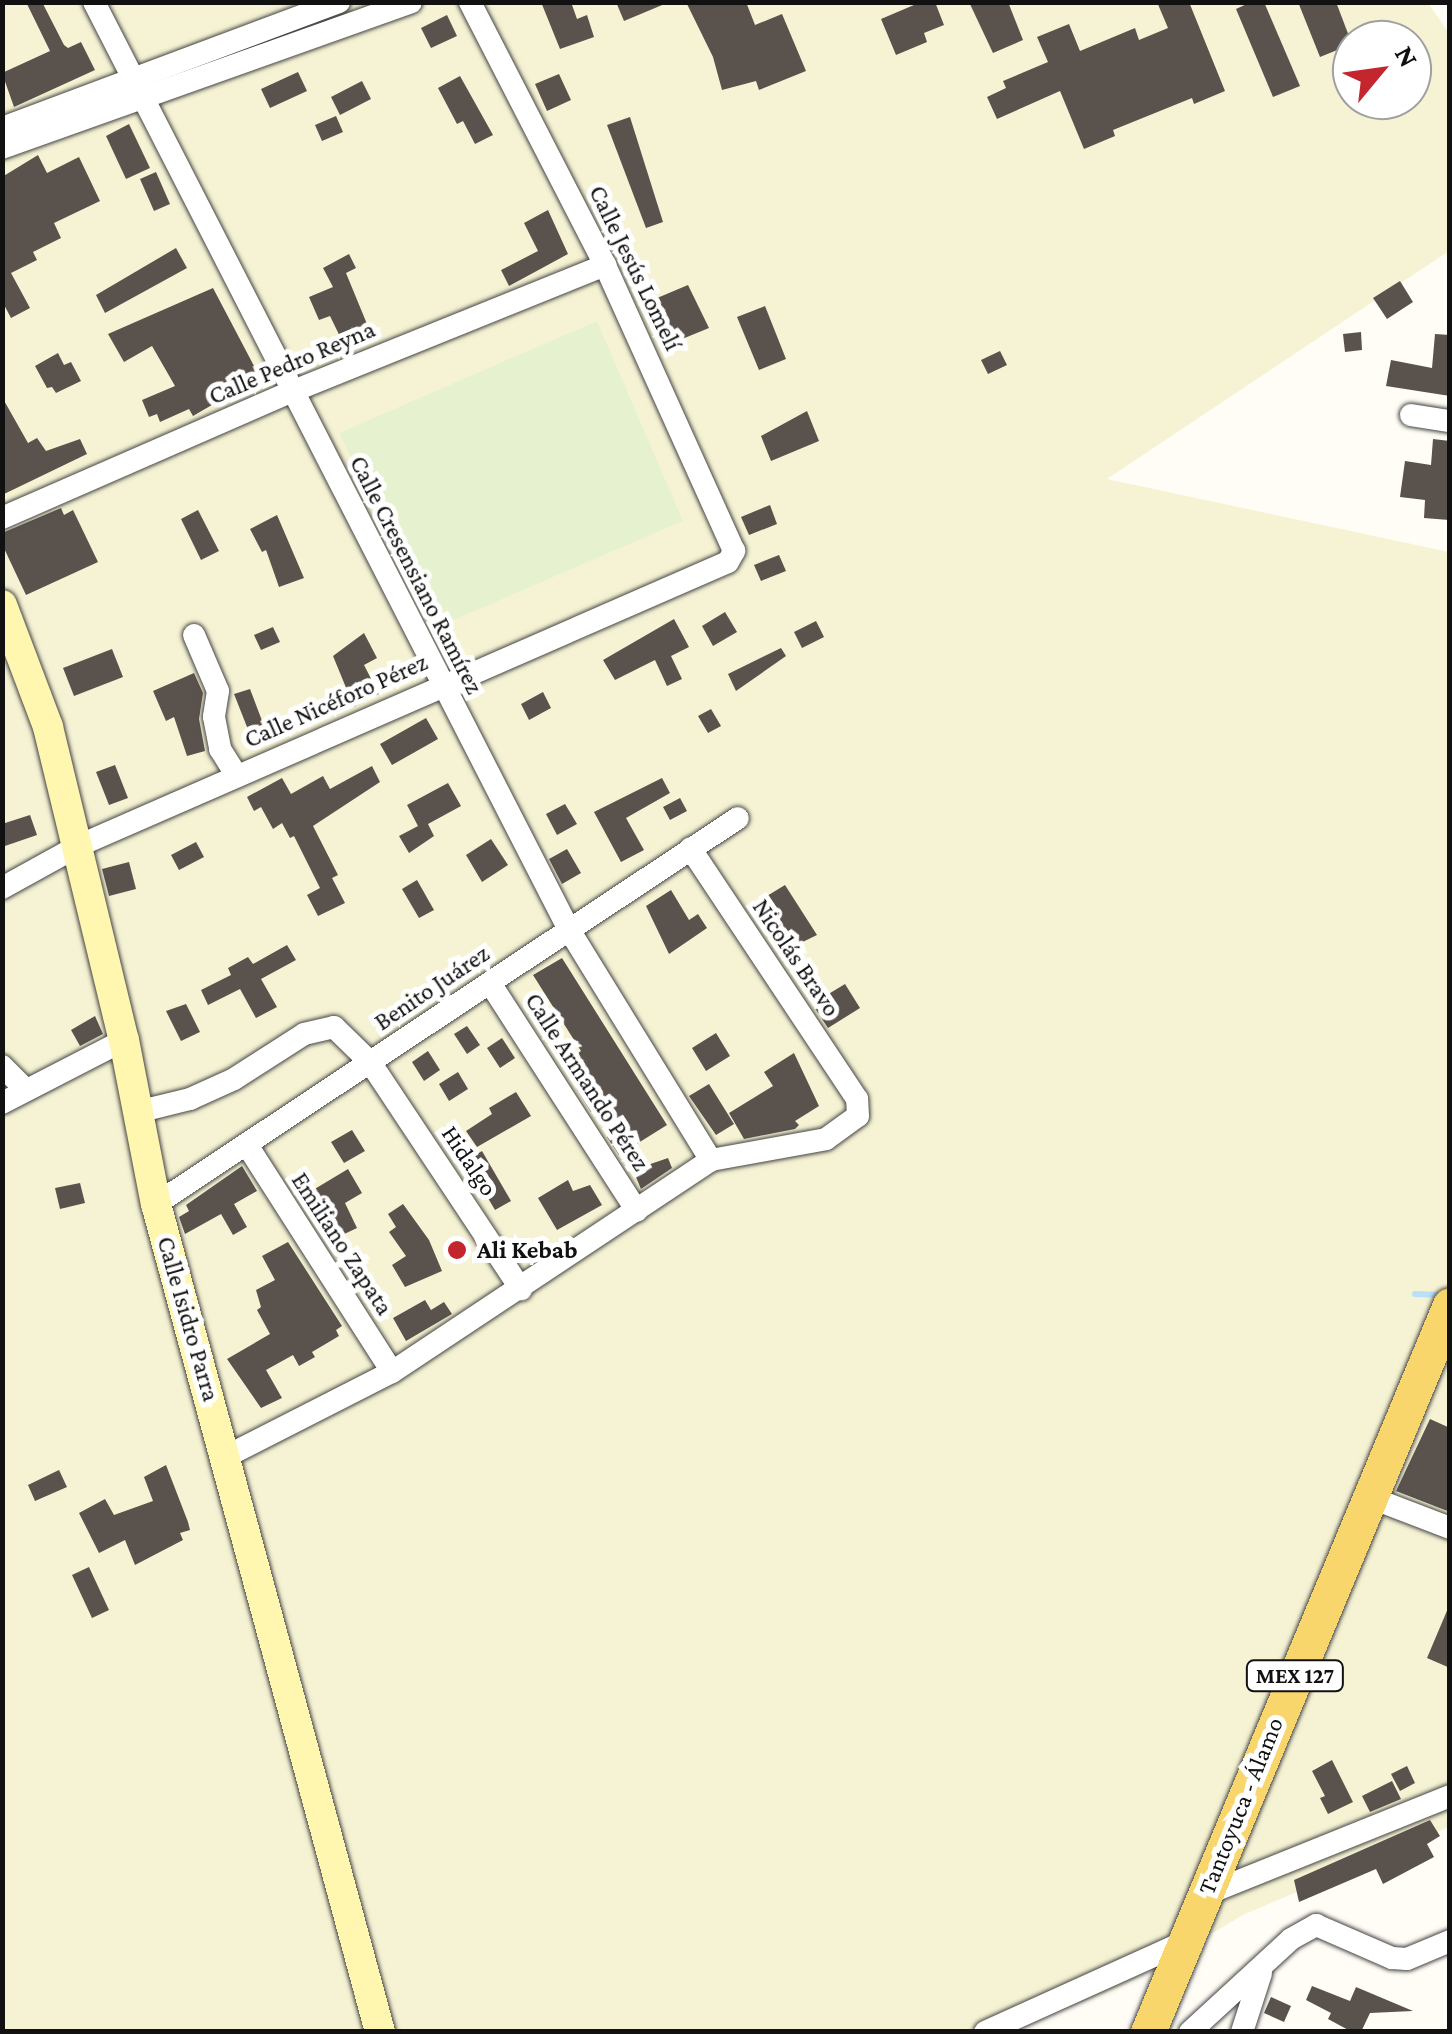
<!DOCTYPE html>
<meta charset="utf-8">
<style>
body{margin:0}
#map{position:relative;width:1452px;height:2034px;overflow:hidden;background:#fffdf5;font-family:"Crimson Pro",serif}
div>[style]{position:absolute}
.farmland>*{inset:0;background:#f6f3d4}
.pitch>*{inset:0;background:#e6f2cf}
.stream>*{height:6px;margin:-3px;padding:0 3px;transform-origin:3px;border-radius:3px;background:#b9e0f7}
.building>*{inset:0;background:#5a524d}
.roads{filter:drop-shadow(0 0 2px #444) drop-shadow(0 0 2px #444)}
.street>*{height:22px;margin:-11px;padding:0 11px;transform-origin:11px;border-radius:11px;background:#fff}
.secondary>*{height:30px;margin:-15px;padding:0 15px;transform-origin:15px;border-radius:15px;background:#fff6b0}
.primary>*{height:35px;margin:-17.5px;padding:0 17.5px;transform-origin:17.5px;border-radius:17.5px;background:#f9d66b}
.dots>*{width:28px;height:28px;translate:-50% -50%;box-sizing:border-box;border:5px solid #fff;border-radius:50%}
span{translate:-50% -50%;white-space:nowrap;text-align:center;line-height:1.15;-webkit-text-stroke:10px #fff;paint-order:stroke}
.shield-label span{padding:2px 8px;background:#fff;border:2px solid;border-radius:8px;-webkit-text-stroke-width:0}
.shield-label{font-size:22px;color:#111;font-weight:700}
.street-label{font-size:25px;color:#111}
.poi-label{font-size:25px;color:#111;font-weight:700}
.left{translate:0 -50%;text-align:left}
.frame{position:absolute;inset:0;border:5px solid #111;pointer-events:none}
.north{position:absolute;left:1332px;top:20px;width:100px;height:100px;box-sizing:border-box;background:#fff;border:2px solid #a0a0a0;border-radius:50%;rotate:61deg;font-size:28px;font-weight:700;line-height:40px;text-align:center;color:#111}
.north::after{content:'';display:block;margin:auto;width:35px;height:45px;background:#c4262e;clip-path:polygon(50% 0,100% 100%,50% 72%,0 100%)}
</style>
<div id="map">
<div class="farmland">
<div style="clip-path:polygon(evenodd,3px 3px,1428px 3px,1449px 33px,1449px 251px,1107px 479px,1449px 552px,1449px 1827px,1243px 1915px,1126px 1984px,1012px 2031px,3px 2032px,3px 3px,1352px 40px,1412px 40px,1412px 100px,1352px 100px,1352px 40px)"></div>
</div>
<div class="pitch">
<div style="clip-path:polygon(597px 321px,683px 521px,433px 629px,339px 433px)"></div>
</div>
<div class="stream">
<div style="left:1415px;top:1294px;width:29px;rotate:2deg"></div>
</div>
<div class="building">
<div style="clip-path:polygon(26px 2px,42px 2px,64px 45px,68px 48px,81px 42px,95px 70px,14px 107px,2px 73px,50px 51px)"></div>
<div style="clip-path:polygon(541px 2px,571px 2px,577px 19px,587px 15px,594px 37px,560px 49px)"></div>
<div style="clip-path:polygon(616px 2px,667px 2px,667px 3px,624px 21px)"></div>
<div style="clip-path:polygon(686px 2px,746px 2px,755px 25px,782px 14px,806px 71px,759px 90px,756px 81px,722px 90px,713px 57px)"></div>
<div style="clip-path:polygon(921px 2px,935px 2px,944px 25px,924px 33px,927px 42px,896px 55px,881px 19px)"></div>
<div style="clip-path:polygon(969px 2px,1008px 2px,1023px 40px,993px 53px)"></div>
<div style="clip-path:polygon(1157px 2px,1189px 2px,1225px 91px,1194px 104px,1192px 98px,1113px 130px,1115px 136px,1084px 149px,1060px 91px,997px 119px,987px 97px,1006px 88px,1003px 81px,1048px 62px,1037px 37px,1069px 24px,1080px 51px,1135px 28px,1139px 40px,1168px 28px)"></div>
<div style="clip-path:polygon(1251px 2px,1264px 2px,1300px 86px,1273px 97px,1236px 9px)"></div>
<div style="clip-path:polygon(1298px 2px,1336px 2px,1352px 44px,1320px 57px)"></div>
<div style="clip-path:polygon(447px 15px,457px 36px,431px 48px,421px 28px)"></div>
<div style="clip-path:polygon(298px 72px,307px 91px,270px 108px,261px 89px)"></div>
<div style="clip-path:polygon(559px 74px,571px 100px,547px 111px,535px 84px)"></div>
<div style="clip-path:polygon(460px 76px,493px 135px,475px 144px,463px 121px,457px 124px,438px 88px)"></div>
<div style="clip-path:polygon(362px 81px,371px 99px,340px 115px,331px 97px)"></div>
<div style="clip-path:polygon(336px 116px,343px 132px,322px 141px,315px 125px)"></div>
<div style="clip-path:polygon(630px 117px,663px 222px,646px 228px,607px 125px)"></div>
<div style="clip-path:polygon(129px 124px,150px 168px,126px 179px,106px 136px)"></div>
<div style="clip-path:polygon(38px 155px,47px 173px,79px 157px,100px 201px,54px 223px,61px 238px,33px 252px,37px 260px,11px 273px,30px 308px,11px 318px,2px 301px,2px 177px)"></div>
<div style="clip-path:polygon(156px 172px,170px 204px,154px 211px,140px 179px)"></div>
<div style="clip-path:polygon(548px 210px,568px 254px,509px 286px,501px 270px,538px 251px,524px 223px)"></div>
<div style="clip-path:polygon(176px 248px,187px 268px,105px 313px,96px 295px)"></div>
<div style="clip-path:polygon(349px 254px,356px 268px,346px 273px,374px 341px,348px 353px,330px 316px,319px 320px,309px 297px,333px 287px,323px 268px)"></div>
<div style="clip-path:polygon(1400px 281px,1413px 302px,1387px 319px,1373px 298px)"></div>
<div style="clip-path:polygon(688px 285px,709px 328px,665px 346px,650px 301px)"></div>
<div style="clip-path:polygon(213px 288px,264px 385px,232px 401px,229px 395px,193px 416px,189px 409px,160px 422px,157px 414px,149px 417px,142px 400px,175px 386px,152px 346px,124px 362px,108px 334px)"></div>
<div style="clip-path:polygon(765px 306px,786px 359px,759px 370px,737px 317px)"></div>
<div style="clip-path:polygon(1361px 332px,1362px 350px,1345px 352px,1343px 334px)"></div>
<div style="clip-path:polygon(1435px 334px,1450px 335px,1450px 396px,1386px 386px,1391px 360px,1432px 368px)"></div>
<div style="clip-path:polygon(1000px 351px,1007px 365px,988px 374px,981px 360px)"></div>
<div style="clip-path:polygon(58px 353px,64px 365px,71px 362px,81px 381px,56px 393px,52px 387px,47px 388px,35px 366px)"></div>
<div style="clip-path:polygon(2px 397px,28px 443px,37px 438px,46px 451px,80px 439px,87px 454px,2px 495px)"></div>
<div style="clip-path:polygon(807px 411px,819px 441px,771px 461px,761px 436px)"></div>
<div style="clip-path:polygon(1433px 439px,1450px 441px,1449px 520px,1424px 518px,1425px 500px,1400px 497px,1405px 461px,1431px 465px)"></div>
<div style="clip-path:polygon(770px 505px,777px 524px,749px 535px,741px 517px)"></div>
<div style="clip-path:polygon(61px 508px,64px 515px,73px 510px,98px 562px,26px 595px,2px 544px,2px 533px)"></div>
<div style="clip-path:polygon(198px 510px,219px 551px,201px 560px,181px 519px)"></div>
<div style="clip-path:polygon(277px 515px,304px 578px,279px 587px,266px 550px,262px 552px,250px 529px)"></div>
<div style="clip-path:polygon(779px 555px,786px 571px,761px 581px,754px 565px)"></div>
<div style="clip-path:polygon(725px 612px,737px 632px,713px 646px,702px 626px)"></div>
<div style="clip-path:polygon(674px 619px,689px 647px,671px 656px,682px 679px,667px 686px,655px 660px,615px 680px,603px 660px)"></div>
<div style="clip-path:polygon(816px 621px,824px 637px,802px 648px,794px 632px)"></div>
<div style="clip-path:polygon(273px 627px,280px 642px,261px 650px,254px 635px)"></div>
<div style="clip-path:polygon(364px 633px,377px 658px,364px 665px,379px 694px,354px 707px,333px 656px)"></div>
<div style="clip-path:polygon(781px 648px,786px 656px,736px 691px,728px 674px)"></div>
<div style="clip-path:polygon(112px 649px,123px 677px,74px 696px,63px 668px)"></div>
<div style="clip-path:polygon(194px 673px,203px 693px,199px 719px,205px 751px,187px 756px,174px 717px,166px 721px,153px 691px)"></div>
<div style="clip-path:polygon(250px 689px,264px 726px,249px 732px,234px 694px)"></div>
<div style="clip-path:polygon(543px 692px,551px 708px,529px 720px,521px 704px)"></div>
<div style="clip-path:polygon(711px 709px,721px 726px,708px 733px,698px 716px)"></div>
<div style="clip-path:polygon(426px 718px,438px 739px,392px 765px,380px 744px)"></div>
<div style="clip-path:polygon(115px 765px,128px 798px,109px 805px,96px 772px)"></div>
<div style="clip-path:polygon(372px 766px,380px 782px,313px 826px,338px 875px,332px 878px,345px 903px,318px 916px,307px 895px,320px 888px,294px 836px,290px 838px,282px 823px,273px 829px,261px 807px,254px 811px,247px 797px,282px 778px,291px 794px,323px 776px,330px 789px)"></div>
<div style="clip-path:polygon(662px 778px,670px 793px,626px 818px,644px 850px,621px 862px,594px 812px)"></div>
<div style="clip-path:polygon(448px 783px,461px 806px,428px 824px,434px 836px,409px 853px,399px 836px,418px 826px,407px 805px)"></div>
<div style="clip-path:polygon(680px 798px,687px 811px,670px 820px,663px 807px)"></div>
<div style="clip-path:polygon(565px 804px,577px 824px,557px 835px,546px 814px)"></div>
<div style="clip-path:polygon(30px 815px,37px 835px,2px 847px,2px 824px)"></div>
<div style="clip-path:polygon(491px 839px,508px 865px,482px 882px,466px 855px)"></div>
<div style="clip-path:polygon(196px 842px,204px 857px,179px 870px,171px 855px)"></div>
<div style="clip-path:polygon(567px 849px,581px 873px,562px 884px,549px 859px)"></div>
<div style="clip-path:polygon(129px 862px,136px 889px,109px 896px,102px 869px)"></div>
<div style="clip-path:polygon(417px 880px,434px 910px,419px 918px,402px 889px)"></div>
<div style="clip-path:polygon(785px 885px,817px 935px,778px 954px,754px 904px)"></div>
<div style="clip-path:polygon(671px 890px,689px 920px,698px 914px,707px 928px,669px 954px,646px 906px)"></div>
<div style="clip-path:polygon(287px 945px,296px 960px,261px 979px,277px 1007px,256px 1018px,240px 989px,208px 1005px,201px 990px,231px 975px,228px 968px,248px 957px,253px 964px)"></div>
<div style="clip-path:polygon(562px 958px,667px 1125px,619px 1155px,607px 1137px,614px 1134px,598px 1108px,591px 1112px,576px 1088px,590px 1079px,575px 1055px,581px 1051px,533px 975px)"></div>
<div style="clip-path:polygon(845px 984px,860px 1008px,828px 1028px,812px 1004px)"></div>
<div style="clip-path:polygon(186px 1004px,200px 1032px,181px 1041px,166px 1011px)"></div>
<div style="clip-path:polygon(95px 1016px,103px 1034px,80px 1046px,71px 1030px)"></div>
<div style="clip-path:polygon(467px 1026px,480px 1045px,467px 1054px,454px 1034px)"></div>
<div style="clip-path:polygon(716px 1033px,730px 1056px,706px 1071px,692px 1048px)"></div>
<div style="clip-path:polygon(502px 1038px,515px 1058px,500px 1068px,487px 1048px)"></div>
<div style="clip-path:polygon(428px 1051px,440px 1070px,424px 1081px,412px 1062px)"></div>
<div style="clip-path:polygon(794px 1053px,819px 1106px,795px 1121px,799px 1125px,795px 1129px,744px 1139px,729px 1113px,773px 1086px,764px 1072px)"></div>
<div style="clip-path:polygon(458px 1072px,468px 1089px,449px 1101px,439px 1084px)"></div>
<div style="clip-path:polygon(709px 1084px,734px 1124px,716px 1135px,689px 1096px)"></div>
<div style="clip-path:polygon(516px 1092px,531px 1116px,477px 1147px,466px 1131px,492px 1114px,489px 1108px)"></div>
<div style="clip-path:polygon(352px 1130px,365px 1151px,344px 1163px,331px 1142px)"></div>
<div style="clip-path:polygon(482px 1151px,511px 1201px,495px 1210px,466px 1161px)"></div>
<div style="clip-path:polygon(668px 1158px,672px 1168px,641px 1189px,633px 1170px)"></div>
<div style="clip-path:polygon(242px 1166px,257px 1191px,234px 1204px,247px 1227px,233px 1235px,221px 1214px,185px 1234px,179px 1217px,189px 1211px,186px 1205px)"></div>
<div style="clip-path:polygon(348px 1169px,362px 1193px,345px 1203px,357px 1228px,336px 1238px,313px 1190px)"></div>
<div style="clip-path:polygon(568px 1180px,573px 1191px,590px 1185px,602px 1205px,557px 1230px,538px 1198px)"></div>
<div style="clip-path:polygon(80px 1183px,85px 1203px,60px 1209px,55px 1188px)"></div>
<div style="clip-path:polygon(403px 1204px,429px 1240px,442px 1271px,405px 1287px,392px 1265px,406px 1256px,389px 1232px,396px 1227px,388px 1214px)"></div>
<div style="clip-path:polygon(288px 1242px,342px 1326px,336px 1330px,339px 1336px,312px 1352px,315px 1357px,299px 1366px,293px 1355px,266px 1370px,282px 1398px,261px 1408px,227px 1359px,270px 1334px,257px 1310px,261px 1307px,256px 1290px,275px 1280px,262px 1256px)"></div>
<div style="clip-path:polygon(425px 1300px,431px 1310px,444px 1302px,452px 1314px,406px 1341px,393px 1318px)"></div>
<div style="clip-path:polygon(1430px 1419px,1450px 1428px,1450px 1512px,1396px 1491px)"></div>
<div style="clip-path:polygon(166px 1465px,188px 1522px,190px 1530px,180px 1533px,183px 1540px,135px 1565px,125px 1540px,99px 1553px,79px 1513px,105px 1499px,114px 1515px,153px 1501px,144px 1477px)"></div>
<div style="clip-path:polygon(59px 1470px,67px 1487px,35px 1501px,28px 1485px)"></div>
<div style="clip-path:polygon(89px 1567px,109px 1610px,92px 1618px,72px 1575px)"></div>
<div style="clip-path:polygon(1449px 1606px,1450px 1606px,1450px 1668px,1427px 1658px)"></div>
<div style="clip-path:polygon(1332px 1760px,1353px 1802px,1328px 1814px,1320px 1798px,1325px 1796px,1312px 1771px)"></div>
<div style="clip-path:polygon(1407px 1766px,1415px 1783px,1400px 1791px,1391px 1774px)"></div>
<div style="clip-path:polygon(1392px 1781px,1401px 1799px,1370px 1812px,1362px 1796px)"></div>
<div style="clip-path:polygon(1430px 1820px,1440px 1836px,1427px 1844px,1434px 1857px,1383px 1884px,1376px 1869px,1299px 1902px,1294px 1880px)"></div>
<div style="clip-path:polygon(1312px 1986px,1350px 2001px,1356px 1987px,1413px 2011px,1370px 2013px,1361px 2032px,1352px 2032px,1328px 2019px,1331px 2013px,1306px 2000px)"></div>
<div style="clip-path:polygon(1271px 1997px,1291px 2006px,1284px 2022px,1264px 2013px)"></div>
</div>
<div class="roads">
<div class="street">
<div style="left:94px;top:2px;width:1040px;rotate:62.89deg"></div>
<div style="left:568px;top:928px;width:273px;rotate:58.4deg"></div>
<div style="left:2px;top:128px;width:360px;rotate:-20.5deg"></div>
<div style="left:2px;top:148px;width:434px;rotate:-19.6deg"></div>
<div style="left:1411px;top:415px;width:39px;rotate:9deg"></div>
<div style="left:2px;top:518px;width:315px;rotate:-23.6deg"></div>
<div style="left:291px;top:392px;width:339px;rotate:-22deg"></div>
<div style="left:194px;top:635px;width:61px;rotate:66.8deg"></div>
<div style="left:218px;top:691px;width:26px;rotate:99deg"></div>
<div style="left:214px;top:717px;width:33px;rotate:79deg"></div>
<div style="left:220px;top:749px;width:32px;rotate:58deg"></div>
<div style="left:2px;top:888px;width:87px;rotate:-28.9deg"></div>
<div style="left:78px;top:846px;width:709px;rotate:-23.6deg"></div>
<div style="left:728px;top:562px;width:13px;rotate:-61deg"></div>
<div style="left:734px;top:551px;width:314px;rotate:-114.3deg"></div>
<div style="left:605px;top:265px;width:296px;rotate:-117.2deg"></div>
<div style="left:490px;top:983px;width:271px;rotate:57.2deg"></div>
<div style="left:2px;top:1066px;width:33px;rotate:45deg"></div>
<div style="left:2px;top:1103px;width:137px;rotate:-27.3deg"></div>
<div style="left:137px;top:1112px;width:55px;rotate:-13.8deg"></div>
<div style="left:190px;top:1099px;width:48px;rotate:-24.4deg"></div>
<div style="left:234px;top:1079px;width:83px;rotate:-32.7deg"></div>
<div style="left:304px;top:1034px;width:31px;rotate:-13deg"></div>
<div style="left:334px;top:1027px;width:50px;rotate:44.2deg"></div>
<div style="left:370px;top:1062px;width:273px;rotate:56.4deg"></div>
<div style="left:247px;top:1145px;width:269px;rotate:57.4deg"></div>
<div style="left:156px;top:1204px;width:698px;rotate:-33.55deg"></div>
<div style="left:227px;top:1456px;width:185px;rotate:-27deg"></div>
<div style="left:392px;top:1372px;width:383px;rotate:-33.6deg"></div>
<div style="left:711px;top:1160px;width:117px;rotate:-10.3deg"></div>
<div style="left:826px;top:1139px;width:39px;rotate:-36deg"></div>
<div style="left:858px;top:1116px;width:17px;rotate:-93deg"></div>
<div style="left:857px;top:1099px;width:301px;rotate:-123.6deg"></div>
<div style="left:1369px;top:1497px;width:87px;rotate:20.9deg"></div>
<div style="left:1204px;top:1895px;width:265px;rotate:-21.9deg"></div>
<div style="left:985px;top:2032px;width:222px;rotate:-24.3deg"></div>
<div style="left:1190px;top:2032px;width:137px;rotate:-42.6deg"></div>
<div style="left:1291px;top:1939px;width:29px;rotate:-29deg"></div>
<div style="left:1316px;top:1925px;width:83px;rotate:23.5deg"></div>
<div style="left:1392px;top:1958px;width:15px;rotate:4deg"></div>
<div style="left:1407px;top:1959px;width:47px;rotate:-22.7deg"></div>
<div style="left:1242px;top:2032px;width:62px;rotate:-72.1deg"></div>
</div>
<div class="secondary">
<div style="left:2px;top:605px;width:130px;rotate:69.3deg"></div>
<div style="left:48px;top:727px;width:322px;rotate:76.4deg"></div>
<div style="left:124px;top:1040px;width:167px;rotate:79deg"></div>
<div style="left:156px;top:1204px;width:858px;rotate:74.86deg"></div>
</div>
<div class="primary">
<div style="left:1148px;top:2032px;width:787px;rotate:-67.44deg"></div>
</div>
</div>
<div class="dots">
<div style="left:457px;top:1250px;background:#c4262e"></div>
</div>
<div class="shield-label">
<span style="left:1295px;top:1676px">MEX 127</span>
</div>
<div class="street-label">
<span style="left:635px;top:268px;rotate:64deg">Calle Jesús Lomelí</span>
<span style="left:292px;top:363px;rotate:-23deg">Calle Pedro Reyna</span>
<span style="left:416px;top:575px;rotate:63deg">Calle Cresensiano Ramírez</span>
<span style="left:336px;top:701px;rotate:-24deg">Calle Nicéforo Pérez</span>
<span style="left:796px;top:958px;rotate:56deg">Nicolás Bravo</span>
<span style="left:432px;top:988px;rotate:-34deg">Benito Juárez</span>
<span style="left:587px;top:1082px;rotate:57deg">Calle Armando Pérez</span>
<span style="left:469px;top:1161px;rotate:56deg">Hidalgo</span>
<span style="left:342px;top:1244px;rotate:57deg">Emiliano Zapata</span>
<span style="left:188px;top:1319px;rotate:74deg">Calle Isidro Parra</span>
<span style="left:1241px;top:1806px;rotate:-68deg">Tantoyuca - Álamo</span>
</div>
<div class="poi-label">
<span class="left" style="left:477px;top:1250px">Ali Kebab</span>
</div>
<div class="frame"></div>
<div class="north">N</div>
</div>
